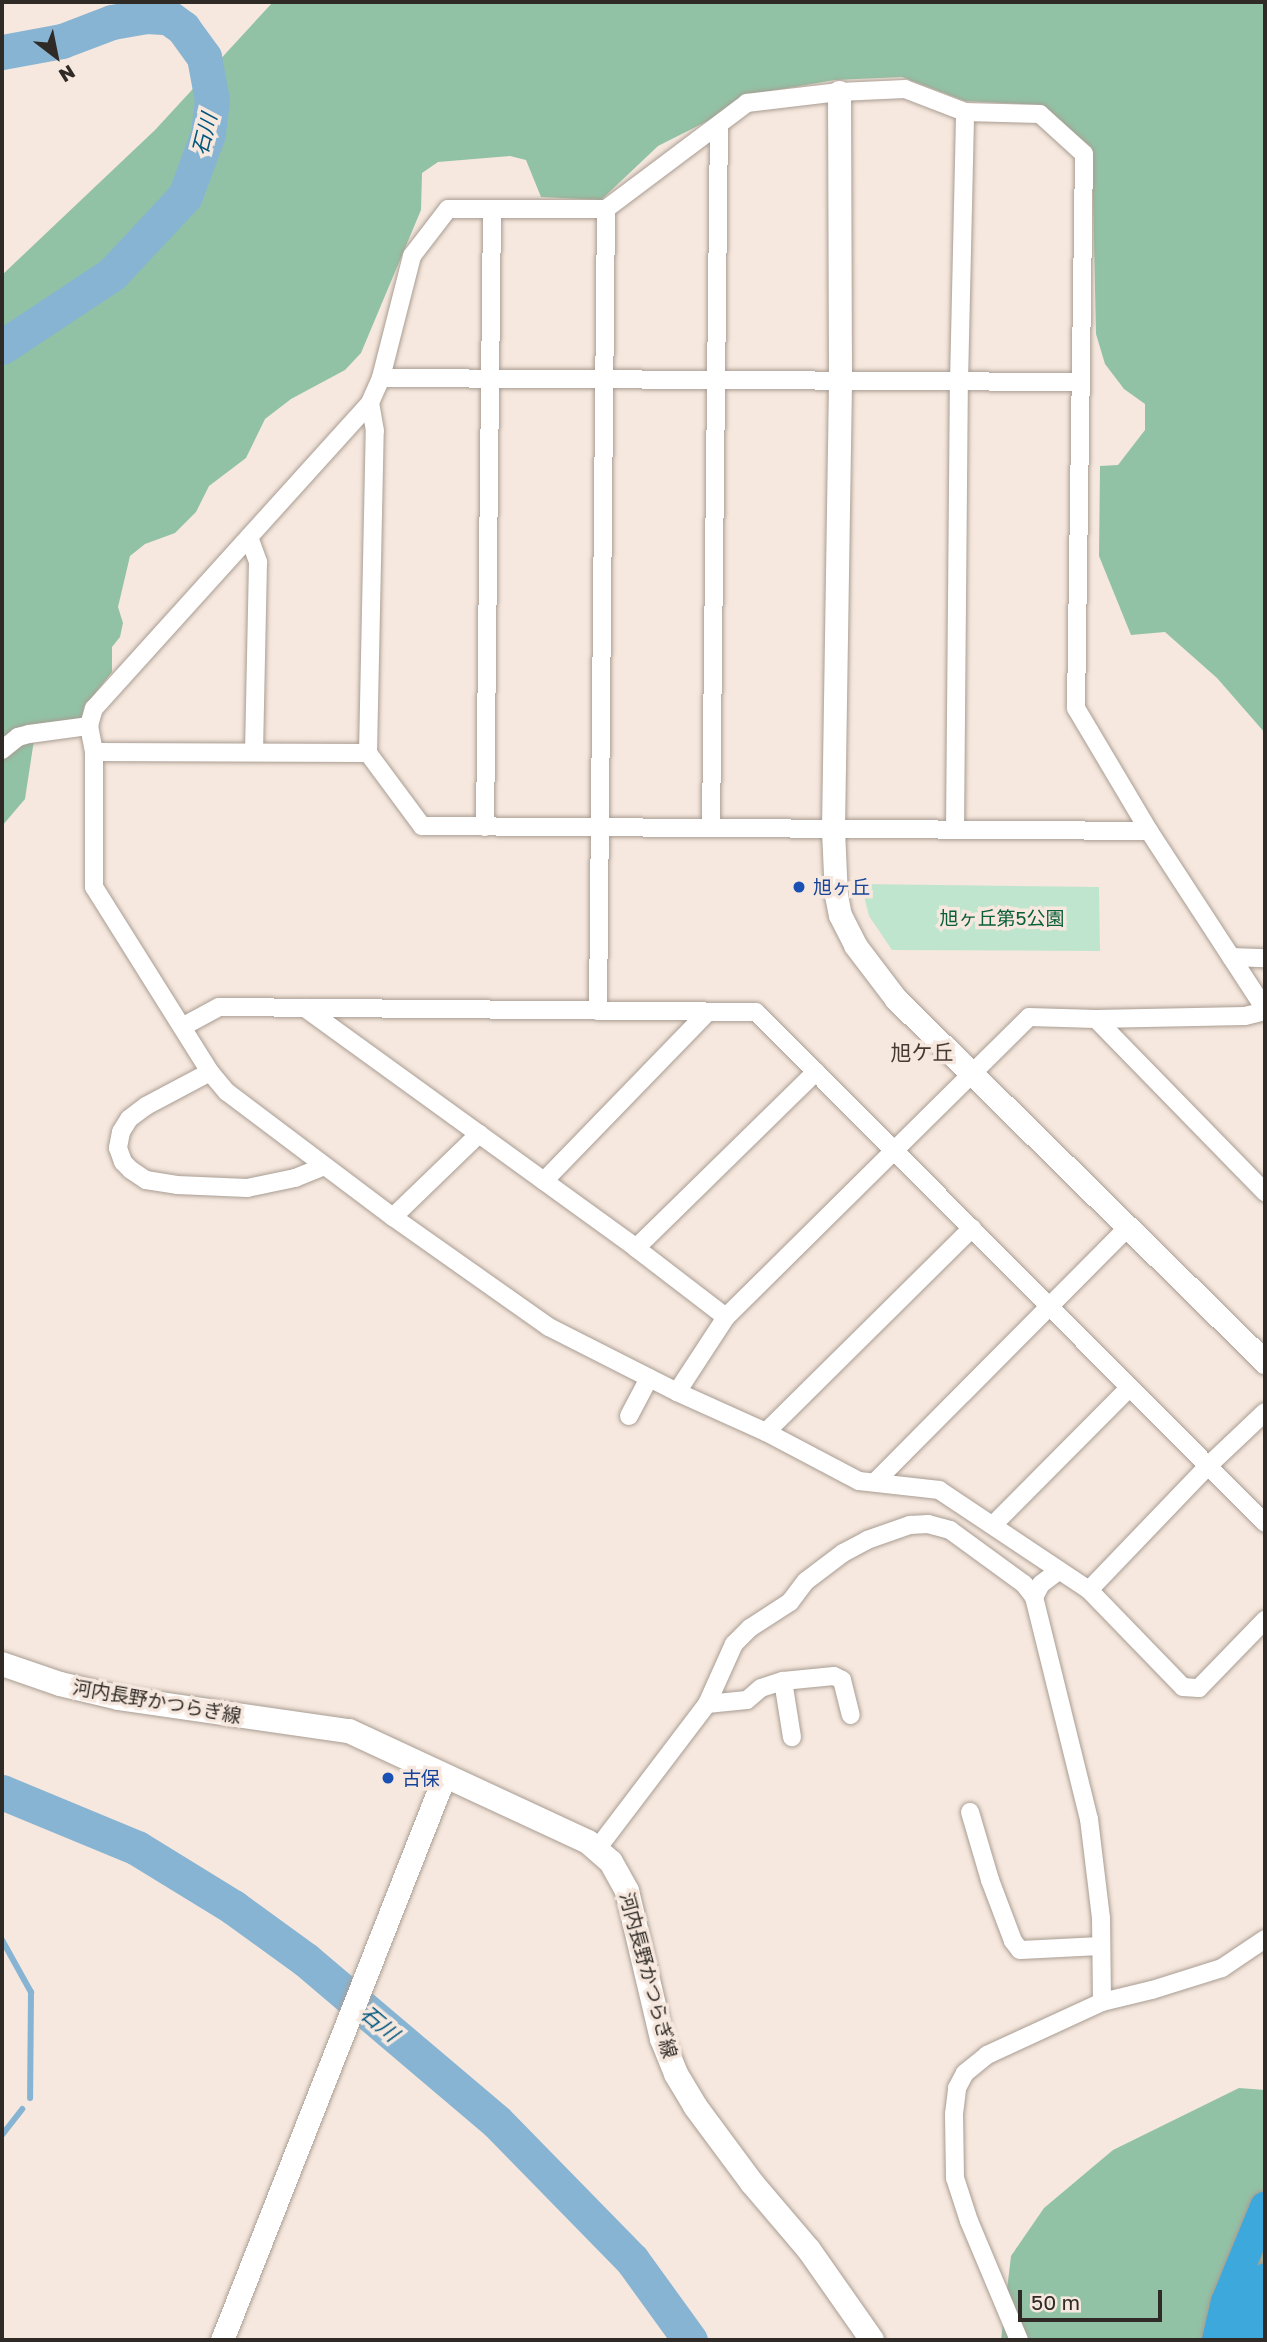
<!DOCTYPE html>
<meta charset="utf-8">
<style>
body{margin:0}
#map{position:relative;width:1267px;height:2342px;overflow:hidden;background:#f6e8de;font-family:"Golos Text","Noto Sans JP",sans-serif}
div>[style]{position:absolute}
.green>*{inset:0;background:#c0e5ce}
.forest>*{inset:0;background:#92c2a5}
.stream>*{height:6px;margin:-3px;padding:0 3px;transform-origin:3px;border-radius:3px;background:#87b4d3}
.river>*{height:35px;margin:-17.5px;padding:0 17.5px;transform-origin:17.5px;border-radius:17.5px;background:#87b4d3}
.roads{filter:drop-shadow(0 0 2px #a99d93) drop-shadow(0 0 2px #a99d93)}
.minor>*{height:18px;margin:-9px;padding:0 9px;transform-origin:9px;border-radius:9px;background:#fff}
.tertiary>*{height:23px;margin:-11.5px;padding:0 11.5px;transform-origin:11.5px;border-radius:11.5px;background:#fff}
.secondary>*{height:24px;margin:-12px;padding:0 12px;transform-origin:12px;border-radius:12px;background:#fff}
.trunk>*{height:30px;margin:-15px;padding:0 15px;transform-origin:15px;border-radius:15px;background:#3ca8dc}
.dots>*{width:19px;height:19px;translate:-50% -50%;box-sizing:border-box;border:4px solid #f6e8de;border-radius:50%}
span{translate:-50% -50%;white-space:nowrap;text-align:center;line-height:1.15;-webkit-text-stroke:7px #f6e8de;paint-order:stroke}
.transit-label{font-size:19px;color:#164399}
.left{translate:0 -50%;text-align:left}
.park-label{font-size:19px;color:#0b5e3a}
.street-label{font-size:19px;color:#2f2a26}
.water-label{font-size:21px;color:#00557d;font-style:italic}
.neighbourhood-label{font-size:21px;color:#453a32}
.frame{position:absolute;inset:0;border:4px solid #2f2a26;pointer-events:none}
.north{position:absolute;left:21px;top:21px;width:70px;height:70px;-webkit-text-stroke:5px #f6e8de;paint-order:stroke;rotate:148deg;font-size:19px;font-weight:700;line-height:28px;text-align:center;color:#2f2a26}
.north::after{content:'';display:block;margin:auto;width:24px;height:32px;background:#2f2a26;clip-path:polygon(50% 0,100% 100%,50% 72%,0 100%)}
.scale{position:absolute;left:1018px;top:2290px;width:144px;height:32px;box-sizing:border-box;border:4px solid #2f2a26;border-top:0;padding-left:9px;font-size:21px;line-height:24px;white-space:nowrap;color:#2f2a26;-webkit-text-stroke:5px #f6e8de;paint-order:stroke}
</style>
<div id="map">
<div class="green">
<div style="clip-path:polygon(861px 884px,1099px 887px,1100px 951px,892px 950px,869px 916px)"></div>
</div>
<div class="forest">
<div style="clip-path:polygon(273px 2px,1265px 2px,1265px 733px,1217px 678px,1165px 632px,1131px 635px,1099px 556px,1100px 466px,1118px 465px,1145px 430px,1145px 404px,1124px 389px,1105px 364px,1096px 334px,1092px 148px,1042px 105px,965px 101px,902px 77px,835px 80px,765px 92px,658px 146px,601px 200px,541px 197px,526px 160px,510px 156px,438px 162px,422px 173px,421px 210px,361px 353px,345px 370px,291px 399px,265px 419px,246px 458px,209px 486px,196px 512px,175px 533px,145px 544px,130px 556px,118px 607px,123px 623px,120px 637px,112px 647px,112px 672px,84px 707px,82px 720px,36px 727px,25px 799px,2px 826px,2px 275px,155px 130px)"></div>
<div style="clip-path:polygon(1239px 2088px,1265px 2090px,1265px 2340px,1001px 2340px,1011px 2256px,1044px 2208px,1113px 2150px)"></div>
</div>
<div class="stream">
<div style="left:2px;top:1940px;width:60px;rotate:60.9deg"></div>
<div style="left:31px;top:1992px;width:106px;rotate:90.5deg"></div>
<div style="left:2px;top:2135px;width:33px;rotate:-52deg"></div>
</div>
<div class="river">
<div style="left:2px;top:52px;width:61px;rotate:-10.4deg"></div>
<div style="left:62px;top:41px;width:53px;rotate:-20.8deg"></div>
<div style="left:112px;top:22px;width:35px;rotate:-10deg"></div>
<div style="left:146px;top:16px;width:22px;rotate:3deg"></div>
<div style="left:168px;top:17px;width:19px;rotate:36deg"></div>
<div style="left:183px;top:28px;width:36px;rotate:54deg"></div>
<div style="left:204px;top:57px;width:44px;rotate:79.5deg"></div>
<div style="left:212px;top:100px;width:34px;rotate:97deg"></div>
<div style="left:208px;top:134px;width:66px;rotate:110.4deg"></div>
<div style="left:185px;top:196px;width:107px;rotate:133.1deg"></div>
<div style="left:112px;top:274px;width:132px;rotate:146.4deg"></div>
<div style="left:2px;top:1792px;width:146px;rotate:22.5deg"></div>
<div style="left:137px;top:1848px;width:113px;rotate:31.6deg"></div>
<div style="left:233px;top:1907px;width:90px;rotate:36deg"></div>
<div style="left:306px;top:1960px;width:250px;rotate:40.3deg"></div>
<div style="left:497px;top:2122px;width:193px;rotate:45.6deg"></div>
<div style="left:632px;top:2260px;width:99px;rotate:54.1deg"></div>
</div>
<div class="roads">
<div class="minor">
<div style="left:381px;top:378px;width:700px;rotate:0.33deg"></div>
<div style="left:249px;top:537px;width:27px;rotate:70deg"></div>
<div style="left:258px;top:562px;width:189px;rotate:91.2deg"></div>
<div style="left:2px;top:750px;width:21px;rotate:-39deg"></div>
<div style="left:18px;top:737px;width:11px;rotate:-15deg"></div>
<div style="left:29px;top:734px;width:61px;rotate:-7.6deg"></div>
<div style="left:94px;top:752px;width:274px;rotate:0.2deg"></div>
<div style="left:368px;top:753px;width:91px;rotate:53.5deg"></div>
<div style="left:422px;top:826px;width:727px;rotate:0.39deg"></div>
<div style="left:368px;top:753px;width:322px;rotate:-88.8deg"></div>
<div style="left:375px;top:431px;width:28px;rotate:-100deg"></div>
<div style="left:485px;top:827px;width:618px;rotate:-89.35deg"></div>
<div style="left:711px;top:828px;width:703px;rotate:-89.35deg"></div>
<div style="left:955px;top:830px;width:448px;rotate:-89.5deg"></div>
<div style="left:959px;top:382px;width:270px;rotate:-88.7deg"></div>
<div style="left:1231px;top:957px;width:34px;rotate:2deg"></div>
<div style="left:305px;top:1008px;width:409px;rotate:35.9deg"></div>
<div style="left:636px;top:1248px;width:113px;rotate:37.5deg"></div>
<div style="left:1265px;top:1009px;width:212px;rotate:-123.1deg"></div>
<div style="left:1149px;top:831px;width:143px;rotate:-120.7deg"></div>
<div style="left:1076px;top:708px;width:554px;rotate:-89.17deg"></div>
<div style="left:1084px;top:154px;width:59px;rotate:-137.7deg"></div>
<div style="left:1040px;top:114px;width:75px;rotate:-178.5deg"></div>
<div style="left:965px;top:112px;width:64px;rotate:-159deg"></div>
<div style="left:905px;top:89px;width:66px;rotate:177.4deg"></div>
<div style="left:839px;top:92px;width:93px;rotate:173.2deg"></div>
<div style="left:747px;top:103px;width:176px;rotate:143.1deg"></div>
<div style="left:606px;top:209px;width:158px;rotate:180deg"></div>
<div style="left:448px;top:209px;width:59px;rotate:127.5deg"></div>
<div style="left:412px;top:256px;width:126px;rotate:104.3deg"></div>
<div style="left:381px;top:378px;width:27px;rotate:114deg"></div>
<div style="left:370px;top:403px;width:411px;rotate:132.1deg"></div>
<div style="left:94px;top:708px;width:19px;rotate:106deg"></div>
<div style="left:89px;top:726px;width:26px;rotate:79deg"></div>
<div style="left:94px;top:752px;width:135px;rotate:90deg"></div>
<div style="left:94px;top:887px;width:218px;rotate:57.9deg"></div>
<div style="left:210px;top:1072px;width:26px;rotate:50deg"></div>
<div style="left:227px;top:1092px;width:208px;rotate:37deg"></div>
<div style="left:393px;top:1217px;width:191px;rotate:35.2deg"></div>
<div style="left:549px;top:1327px;width:144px;rotate:26.9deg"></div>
<div style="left:677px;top:1392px;width:98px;rotate:24.2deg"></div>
<div style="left:766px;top:1432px;width:105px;rotate:27.8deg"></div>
<div style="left:859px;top:1481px;width:81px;rotate:6.4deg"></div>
<div style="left:939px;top:1490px;width:180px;rotate:33.7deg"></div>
<div style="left:1089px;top:1590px;width:135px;rotate:45.9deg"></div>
<div style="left:1183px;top:1687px;width:16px;rotate:4deg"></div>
<div style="left:1199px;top:1688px;width:95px;rotate:-45.9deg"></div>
<div style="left:598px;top:1011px;width:802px;rotate:-89.43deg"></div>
<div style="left:1096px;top:1019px;width:242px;rotate:45.7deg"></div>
<div style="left:182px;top:1027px;width:42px;rotate:-28.4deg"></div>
<div style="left:219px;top:1007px;width:537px;rotate:0.53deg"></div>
<div style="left:756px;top:1012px;width:721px;rotate:45.11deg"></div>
<div style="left:210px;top:1072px;width:72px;rotate:152deg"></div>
<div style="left:146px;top:1106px;width:21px;rotate:143deg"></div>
<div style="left:129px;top:1119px;width:15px;rotate:122deg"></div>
<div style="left:121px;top:1132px;width:16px;rotate:101deg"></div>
<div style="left:118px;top:1148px;width:15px;rotate:70deg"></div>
<div style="left:123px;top:1162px;width:11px;rotate:45deg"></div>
<div style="left:131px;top:1170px;width:18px;rotate:34deg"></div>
<div style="left:146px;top:1180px;width:31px;rotate:9deg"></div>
<div style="left:177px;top:1185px;width:70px;rotate:2.5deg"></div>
<div style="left:247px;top:1188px;width:49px;rotate:-11.8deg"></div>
<div style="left:295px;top:1178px;width:32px;rotate:-22deg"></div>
<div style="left:544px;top:1181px;width:235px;rotate:-45.9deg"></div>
<div style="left:393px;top:1217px;width:120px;rotate:-44deg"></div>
<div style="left:636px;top:1248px;width:252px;rotate:-44.4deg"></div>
<div style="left:677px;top:1392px;width:90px;rotate:-56.8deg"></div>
<div style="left:726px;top:1317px;width:426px;rotate:-44.7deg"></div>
<div style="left:1029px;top:1017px;width:67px;rotate:1.7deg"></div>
<div style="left:1096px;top:1019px;width:149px;rotate:-1.2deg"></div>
<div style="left:1245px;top:1016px;width:21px;rotate:-14deg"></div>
<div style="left:629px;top:1416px;width:43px;rotate:-62.2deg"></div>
<div style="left:766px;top:1432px;width:290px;rotate:-44.7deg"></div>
<div style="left:875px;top:1482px;width:361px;rotate:-45.2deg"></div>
<div style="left:993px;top:1525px;width:193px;rotate:-45.2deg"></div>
<div style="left:1057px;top:1572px;width:20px;rotate:143deg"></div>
<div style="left:1041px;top:1584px;width:15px;rotate:118deg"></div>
<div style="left:1034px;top:1597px;width:229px;rotate:76.1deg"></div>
<div style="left:1089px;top:1819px;width:100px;rotate:83.1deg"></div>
<div style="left:1101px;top:1918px;width:84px;rotate:89.3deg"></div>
<div style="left:1089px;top:1590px;width:173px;rotate:-46.2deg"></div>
<div style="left:1209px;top:1465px;width:77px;rotate:-43.4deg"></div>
<div style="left:783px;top:1681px;width:57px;rotate:80.9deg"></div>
<div style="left:707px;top:1704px;width:40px;rotate:-5.7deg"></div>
<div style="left:747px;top:1700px;width:18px;rotate:-41deg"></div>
<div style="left:761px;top:1688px;width:23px;rotate:-18deg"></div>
<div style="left:783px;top:1681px;width:51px;rotate:-5.6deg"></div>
<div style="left:834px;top:1676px;width:9px;rotate:27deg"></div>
<div style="left:842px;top:1680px;width:36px;rotate:76deg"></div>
<div style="left:970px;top:1812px;width:71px;rotate:73.6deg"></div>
<div style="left:990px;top:1880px;width:65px;rotate:69.3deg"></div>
<div style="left:1013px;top:1941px;width:11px;rotate:52deg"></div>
<div style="left:1020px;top:1950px;width:81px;rotate:-2.8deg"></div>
<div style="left:597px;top:1849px;width:182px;rotate:-52.8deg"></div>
<div style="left:707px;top:1704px;width:66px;rotate:-65.8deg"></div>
<div style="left:734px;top:1644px;width:23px;rotate:-45deg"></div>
<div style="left:750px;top:1628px;width:48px;rotate:-33deg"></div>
<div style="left:790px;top:1602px;width:26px;rotate:-53deg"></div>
<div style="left:806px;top:1581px;width:46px;rotate:-37.1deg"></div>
<div style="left:843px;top:1553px;width:27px;rotate:-28deg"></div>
<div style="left:867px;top:1540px;width:46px;rotate:-19.2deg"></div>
<div style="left:910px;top:1525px;width:18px;rotate:-3deg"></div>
<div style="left:928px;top:1524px;width:23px;rotate:15deg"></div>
<div style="left:950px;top:1530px;width:92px;rotate:36.1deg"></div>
<div style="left:1024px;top:1584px;width:16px;rotate:52deg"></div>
<div style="left:1019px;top:2340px;width:129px;rotate:-112.8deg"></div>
<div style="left:969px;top:2221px;width:45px;rotate:-108deg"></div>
<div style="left:955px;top:2178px;width:64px;rotate:-90.9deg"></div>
<div style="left:954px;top:2114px;width:26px;rotate:-83deg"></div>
<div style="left:957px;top:2088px;width:17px;rotate:-62deg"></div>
<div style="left:965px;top:2073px;width:28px;rotate:-39deg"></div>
<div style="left:987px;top:2055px;width:127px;rotate:-24.7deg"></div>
<div style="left:1102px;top:2002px;width:51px;rotate:-13.5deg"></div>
<div style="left:1152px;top:1990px;width:73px;rotate:-17.4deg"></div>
<div style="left:1222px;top:1968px;width:52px;rotate:-34deg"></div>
</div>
<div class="tertiary">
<div style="left:839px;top:92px;width:291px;rotate:89.8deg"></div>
<div style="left:840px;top:383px;width:447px;rotate:90.9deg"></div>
<div style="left:833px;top:830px;width:65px;rotate:87.4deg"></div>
<div style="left:836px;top:895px;width:20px;rotate:79deg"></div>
<div style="left:840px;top:915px;width:34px;rotate:63deg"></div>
<div style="left:855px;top:945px;width:68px;rotate:52.8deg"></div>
<div style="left:896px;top:999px;width:518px;rotate:44.53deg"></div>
<div style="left:222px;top:2340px;width:605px;rotate:-68.48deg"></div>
</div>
<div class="secondary">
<div style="left:2px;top:1664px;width:61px;rotate:19deg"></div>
<div style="left:60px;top:1684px;width:61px;rotate:13.3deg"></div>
<div style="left:119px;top:1698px;width:232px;rotate:8.2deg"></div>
<div style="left:349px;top:1731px;width:264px;rotate:24.9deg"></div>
<div style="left:588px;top:1842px;width:30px;rotate:41deg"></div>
<div style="left:611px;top:1862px;width:33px;rotate:61deg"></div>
<div style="left:627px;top:1891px;width:152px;rotate:76.7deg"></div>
<div style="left:662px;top:2039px;width:38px;rotate:68deg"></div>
<div style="left:676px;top:2074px;width:37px;rotate:59deg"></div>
<div style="left:695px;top:2106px;width:96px;rotate:53.5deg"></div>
<div style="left:752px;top:2183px;width:88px;rotate:49.6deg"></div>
<div style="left:809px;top:2250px;width:110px;rotate:55deg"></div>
</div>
<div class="trunk">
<div style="left:1217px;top:2340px;width:39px;rotate:-77deg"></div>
<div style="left:1226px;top:2302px;width:103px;rotate:-67.7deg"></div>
<div style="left:1241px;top:2340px;width:66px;rotate:-68.8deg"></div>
<div style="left:1265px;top:2340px;width:1px;rotate:-90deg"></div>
</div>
</div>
<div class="dots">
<div style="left:799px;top:887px;background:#1a4fb4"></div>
<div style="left:388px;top:1778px;background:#1a4fb4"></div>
</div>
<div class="transit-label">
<span class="left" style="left:813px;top:887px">旭ヶ丘</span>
<span class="left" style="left:402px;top:1778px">古保</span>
</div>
<div class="park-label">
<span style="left:1002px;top:918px">旭ヶ丘第5公園</span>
</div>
<div class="street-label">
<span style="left:157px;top:1701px;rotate:10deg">河内長野かつらぎ線</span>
<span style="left:649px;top:1975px;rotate:75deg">河内長野かつらぎ線</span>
</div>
<div class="water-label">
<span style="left:204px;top:134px;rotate:-76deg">石川</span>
<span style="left:380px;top:2023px;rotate:40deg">石川</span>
</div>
<div class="neighbourhood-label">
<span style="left:922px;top:1052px">旭ケ丘</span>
</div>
<div class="frame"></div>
<div class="north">N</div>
<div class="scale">50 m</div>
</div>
